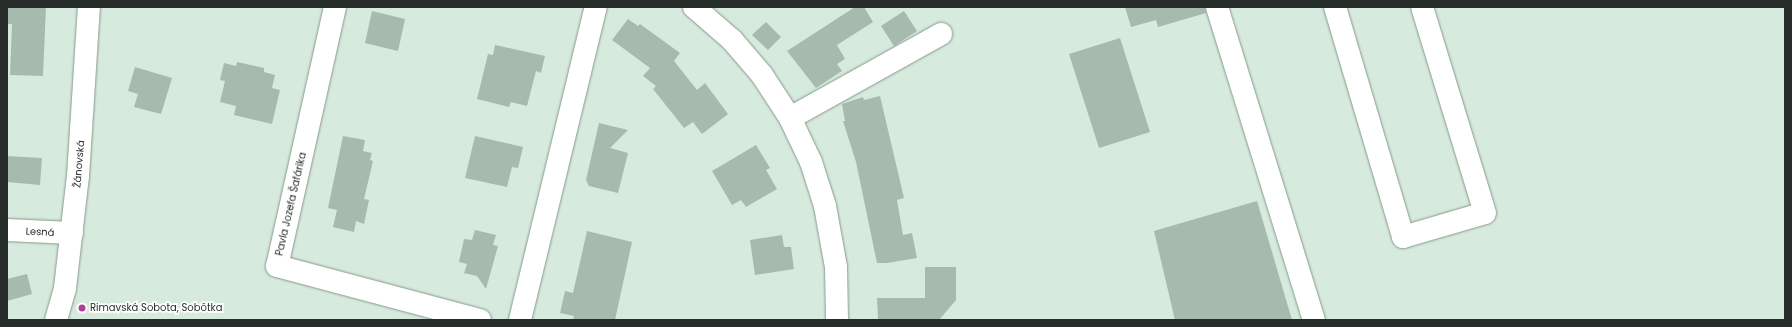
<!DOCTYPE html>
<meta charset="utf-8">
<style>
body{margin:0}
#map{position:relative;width:1792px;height:327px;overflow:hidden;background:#d6eadd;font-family:Poppins,sans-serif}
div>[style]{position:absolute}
.building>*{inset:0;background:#a7baae}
.roads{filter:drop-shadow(0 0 1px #87998d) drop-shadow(0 0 1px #87998d)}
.minor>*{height:22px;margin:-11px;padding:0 11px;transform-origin:11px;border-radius:11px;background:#fff}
.dots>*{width:11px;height:11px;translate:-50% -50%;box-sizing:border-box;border:2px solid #fff;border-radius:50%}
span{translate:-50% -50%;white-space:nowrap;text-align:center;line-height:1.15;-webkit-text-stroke:3.5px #fff;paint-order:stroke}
.street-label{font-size:10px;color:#272e29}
.poi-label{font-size:10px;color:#272e29}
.left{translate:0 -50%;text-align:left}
.frame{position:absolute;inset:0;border:8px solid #272e29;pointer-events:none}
</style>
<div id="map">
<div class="building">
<div style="clip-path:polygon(7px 7px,46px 7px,43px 76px,10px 75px,12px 24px,7px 24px)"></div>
<div style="clip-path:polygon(855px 7px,864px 7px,873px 22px,837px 45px,845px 59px,837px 64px,842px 71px,816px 88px,787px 51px)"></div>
<div style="clip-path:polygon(1125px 7px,1205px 7px,1206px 13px,1158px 27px,1156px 20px,1131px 27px)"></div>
<div style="clip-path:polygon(372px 11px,405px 19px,398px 51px,365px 43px)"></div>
<div style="clip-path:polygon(904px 11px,917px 31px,894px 46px,881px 26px)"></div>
<div style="clip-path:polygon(628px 19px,638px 26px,640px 24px,680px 53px,674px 61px,697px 90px,705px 83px,728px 114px,702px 134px,693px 122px,684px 128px,653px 89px,656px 86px,643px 76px,650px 68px,612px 40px)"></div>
<div style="clip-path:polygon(766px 22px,781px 37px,768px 50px,752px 35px)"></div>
<div style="clip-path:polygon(1120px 38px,1150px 132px,1099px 148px,1069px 54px)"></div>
<div style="clip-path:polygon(495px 45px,545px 56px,541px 73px,536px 71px,527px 106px,511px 102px,509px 107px,477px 99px,488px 54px,493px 55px)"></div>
<div style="clip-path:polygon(237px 62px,264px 68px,264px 72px,275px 75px,272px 88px,280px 90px,272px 124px,234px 115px,236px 106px,220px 102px,225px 81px,220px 80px,224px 63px,236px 66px)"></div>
<div style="clip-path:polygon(135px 67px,172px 78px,161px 114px,134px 107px,138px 94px,128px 91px)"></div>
<div style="clip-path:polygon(880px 96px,904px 198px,897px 200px,903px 235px,912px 233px,917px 258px,887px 263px,877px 263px,856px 162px,843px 121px,845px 121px,842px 104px,863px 97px,864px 100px)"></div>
<div style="clip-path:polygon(599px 123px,628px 130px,610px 148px,628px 153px,618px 193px,589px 186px,586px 180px)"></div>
<div style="clip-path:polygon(343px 136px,365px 140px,363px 151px,372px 153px,370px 160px,373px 161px,364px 199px,369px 200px,364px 224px,356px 221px,354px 232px,333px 227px,337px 210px,328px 208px)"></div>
<div style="clip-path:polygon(475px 136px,523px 147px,518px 168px,512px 167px,507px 187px,465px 178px)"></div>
<div style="clip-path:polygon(756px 145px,770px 168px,766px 170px,777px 189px,746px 207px,741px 200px,732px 205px,712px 171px)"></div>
<div style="clip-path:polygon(7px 156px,42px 158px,40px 185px,7px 182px)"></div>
<div style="clip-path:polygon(1257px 201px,1292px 320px,1175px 320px,1154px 231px)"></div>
<div style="clip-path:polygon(475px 230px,496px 235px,493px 245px,498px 246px,486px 289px,477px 276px,464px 273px,467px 264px,459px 262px,464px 239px,472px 240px)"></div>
<div style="clip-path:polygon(587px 231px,632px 242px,615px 320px,573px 320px,574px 316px,560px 313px,565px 291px,573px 293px)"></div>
<div style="clip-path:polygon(782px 235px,784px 247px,791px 247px,794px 269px,755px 275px,750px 240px)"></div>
<div style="clip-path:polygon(925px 267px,956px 267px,956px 300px,939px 320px,878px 319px,877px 298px,925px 298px)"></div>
<div style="clip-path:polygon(27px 274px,32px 294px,7px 301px,7px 279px)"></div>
</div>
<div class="roads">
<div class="minor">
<div style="left:335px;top:7px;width:265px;rotate:102.6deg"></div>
<div style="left:277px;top:266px;width:210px;rotate:14.9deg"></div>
<div style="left:694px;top:7px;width:50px;rotate:41deg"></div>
<div style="left:732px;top:40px;width:46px;rotate:49.4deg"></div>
<div style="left:762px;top:75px;width:51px;rotate:56.9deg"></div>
<div style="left:790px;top:118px;width:49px;rotate:64.5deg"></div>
<div style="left:811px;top:162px;width:46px;rotate:72.3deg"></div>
<div style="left:825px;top:206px;width:62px;rotate:79.8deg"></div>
<div style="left:836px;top:267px;width:53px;rotate:88.9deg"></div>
<div style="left:1217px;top:7px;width:328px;rotate:72.8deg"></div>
<div style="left:1335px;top:7px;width:240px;rotate:73.5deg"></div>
<div style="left:1403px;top:237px;width:85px;rotate:-16.3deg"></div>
<div style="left:1485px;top:213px;width:215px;rotate:-107deg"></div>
<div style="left:790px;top:118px;width:173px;rotate:-29.1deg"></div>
<div style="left:7px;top:230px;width:65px;rotate:2.6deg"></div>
<div style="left:56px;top:320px;width:33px;rotate:-74deg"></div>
<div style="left:65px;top:288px;width:113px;rotate:-83.4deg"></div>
<div style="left:78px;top:176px;width:169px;rotate:-86.3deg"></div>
<div style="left:520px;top:320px;width:322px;rotate:-76.4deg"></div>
</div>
</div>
<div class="dots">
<div style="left:82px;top:308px;background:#b2409b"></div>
</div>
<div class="street-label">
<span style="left:79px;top:164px;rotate:-85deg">Žánovská</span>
<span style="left:291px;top:204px;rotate:-77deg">Pavla Jozefa Šafárika</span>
<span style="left:40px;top:232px;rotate:3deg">Lesná</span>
</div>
<div class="poi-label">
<span class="left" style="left:90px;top:308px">Rimavská Sobota, Sobôtka</span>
</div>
<div class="frame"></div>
</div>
